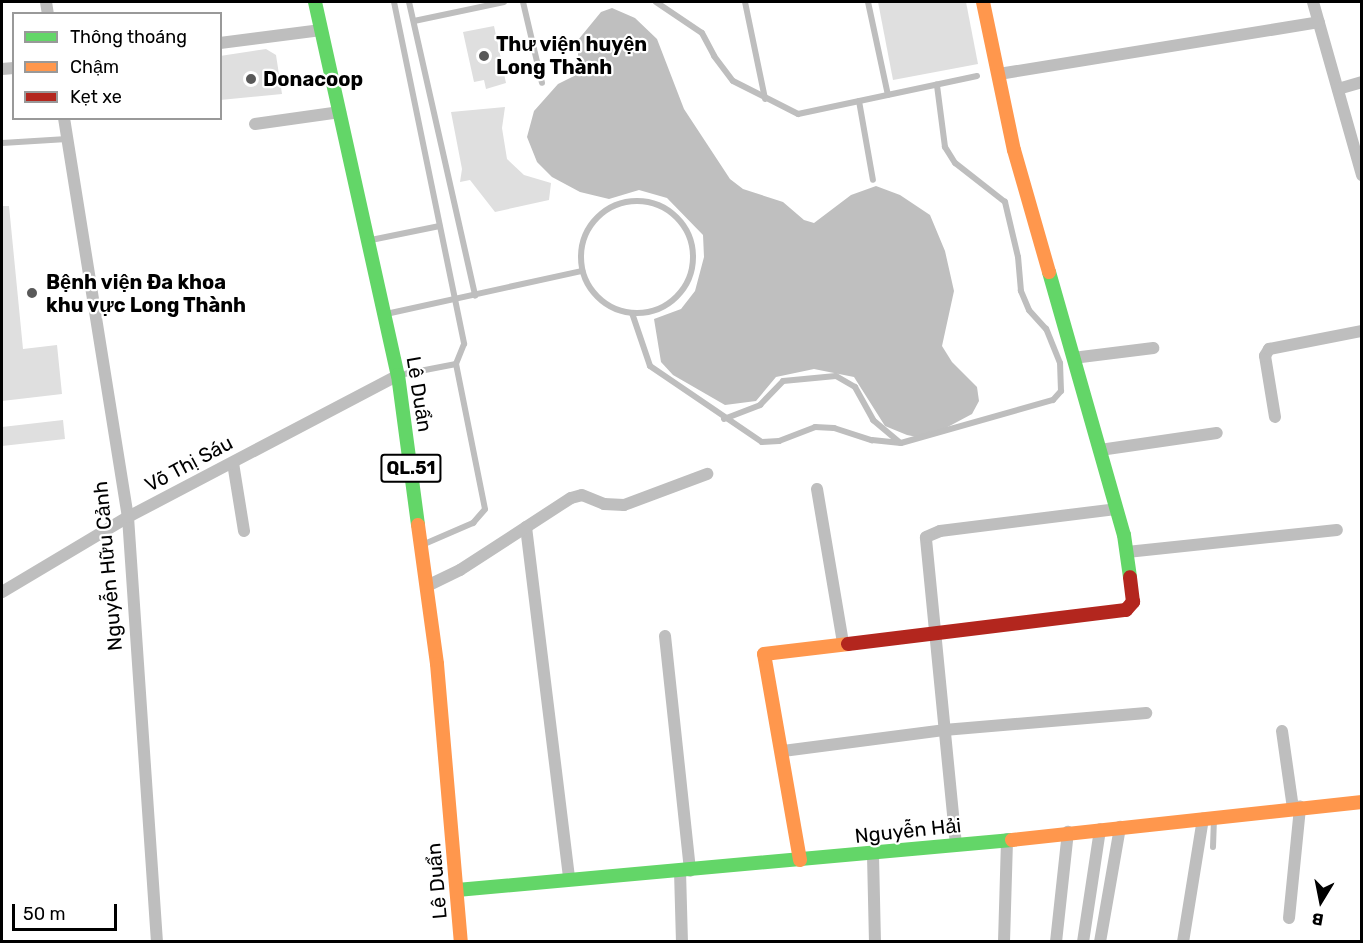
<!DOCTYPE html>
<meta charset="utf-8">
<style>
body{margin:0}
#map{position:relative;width:1363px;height:943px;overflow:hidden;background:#fff;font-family:Rubik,sans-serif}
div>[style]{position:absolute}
.water>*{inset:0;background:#bfbfbf}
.building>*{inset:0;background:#dfdfdf}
.lane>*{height:6px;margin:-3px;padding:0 3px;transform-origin:3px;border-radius:3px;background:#bebebe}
.lane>.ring{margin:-3px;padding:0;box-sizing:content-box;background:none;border:6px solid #bebebe;border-radius:50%}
.street>*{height:12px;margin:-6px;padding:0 6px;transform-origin:6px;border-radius:6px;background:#bebebe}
.fast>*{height:14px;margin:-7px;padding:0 7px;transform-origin:7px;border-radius:7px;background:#63d668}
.slow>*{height:14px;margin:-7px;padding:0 7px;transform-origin:7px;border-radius:7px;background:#ff974d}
.jam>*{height:14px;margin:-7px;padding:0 7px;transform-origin:7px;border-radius:7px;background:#b3261e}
.dots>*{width:16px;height:16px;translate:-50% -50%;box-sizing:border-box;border:3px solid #fff;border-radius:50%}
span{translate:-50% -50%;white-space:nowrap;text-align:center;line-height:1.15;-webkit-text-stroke:4.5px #fff;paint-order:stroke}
.shield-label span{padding:2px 4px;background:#fff;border:2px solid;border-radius:4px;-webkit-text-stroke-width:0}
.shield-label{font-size:18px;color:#000;font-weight:700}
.poi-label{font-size:20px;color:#000;font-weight:700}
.left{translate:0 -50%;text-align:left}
.street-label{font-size:20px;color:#000}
.frame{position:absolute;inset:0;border:3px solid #000;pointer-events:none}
.legend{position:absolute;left:12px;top:12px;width:210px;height:108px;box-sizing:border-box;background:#fff;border:2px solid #999;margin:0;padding:8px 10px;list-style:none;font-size:18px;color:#000}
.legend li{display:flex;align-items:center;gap:12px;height:30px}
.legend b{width:30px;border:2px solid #999}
.north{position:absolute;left:1291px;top:871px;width:60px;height:60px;-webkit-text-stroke:4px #fff;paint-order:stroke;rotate:190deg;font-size:16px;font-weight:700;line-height:24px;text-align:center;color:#000}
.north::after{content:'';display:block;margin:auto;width:21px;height:27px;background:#000;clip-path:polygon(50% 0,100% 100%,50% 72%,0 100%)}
.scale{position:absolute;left:12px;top:904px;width:105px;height:27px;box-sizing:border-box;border:3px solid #000;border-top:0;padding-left:8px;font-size:18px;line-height:21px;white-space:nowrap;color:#000;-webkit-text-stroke:4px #fff;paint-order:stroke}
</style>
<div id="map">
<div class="water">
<div style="clip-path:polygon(612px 8px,635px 18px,657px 39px,684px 109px,730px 179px,743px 189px,783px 202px,804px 220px,814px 223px,851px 195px,876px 186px,900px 195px,930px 215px,945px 251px,954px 291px,942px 346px,952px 362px,977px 387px,979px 401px,972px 414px,942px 430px,917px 437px,907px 435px,885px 426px,854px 377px,814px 369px,776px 377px,756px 401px,725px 405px,673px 375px,661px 362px,654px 319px,681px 309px,695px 291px,704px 257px,703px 235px,667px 198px,639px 190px,609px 199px,580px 192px,552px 177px,537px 162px,527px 137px,534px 111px,558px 84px,578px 74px,578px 40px,601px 12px)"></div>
</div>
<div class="building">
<div style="clip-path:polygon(878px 2px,966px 2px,978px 64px,893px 80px)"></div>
<div style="clip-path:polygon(494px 26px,506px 83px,486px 89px,484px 80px,474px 82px,463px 32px)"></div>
<div style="clip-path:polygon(266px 49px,276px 55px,282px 94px,220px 100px,220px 56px)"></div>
<div style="clip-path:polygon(505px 107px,502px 128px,507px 159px,524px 175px,551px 183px,549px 200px,495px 212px,470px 180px,460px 182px,462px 169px,451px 112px)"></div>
<div style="clip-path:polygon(2px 206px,9px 206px,23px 349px,57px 345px,62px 394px,2px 401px)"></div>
<div style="clip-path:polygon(63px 420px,65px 439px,2px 446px,2px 427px)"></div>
</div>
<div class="lane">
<div style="left:394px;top:2px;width:349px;rotate:78.4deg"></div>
<div style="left:464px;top:344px;width:22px;rotate:112deg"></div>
<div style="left:456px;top:364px;width:58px;rotate:169.1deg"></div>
<div style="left:409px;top:2px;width:301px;rotate:77.3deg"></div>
<div style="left:523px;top:2px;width:83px;rotate:76.8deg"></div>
<div style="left:656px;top:2px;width:55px;rotate:34deg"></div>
<div style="left:702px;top:33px;width:26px;rotate:62deg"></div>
<div style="left:714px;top:56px;width:31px;rotate:53deg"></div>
<div style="left:733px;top:81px;width:73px;rotate:26.9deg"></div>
<div style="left:798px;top:114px;width:183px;rotate:-12deg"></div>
<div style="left:745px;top:2px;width:99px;rotate:78.3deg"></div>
<div style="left:868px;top:2px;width:95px;rotate:77.9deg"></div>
<div style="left:414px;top:21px;width:92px;rotate:-11.9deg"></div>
<div style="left:859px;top:101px;width:80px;rotate:80deg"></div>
<div style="left:2px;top:143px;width:65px;rotate:-3.5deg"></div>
<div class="ring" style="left:581px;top:201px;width:106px;height:106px"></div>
<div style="left:371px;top:240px;width:70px;rotate:-11.5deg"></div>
<div style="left:632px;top:313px;width:56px;rotate:71.2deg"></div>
<div style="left:650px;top:366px;width:135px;rotate:34.2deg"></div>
<div style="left:762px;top:442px;width:17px;rotate:-3deg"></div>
<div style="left:779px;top:441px;width:39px;rotate:-21deg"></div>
<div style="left:815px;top:427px;width:19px;rotate:3deg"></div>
<div style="left:834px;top:428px;width:40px;rotate:18deg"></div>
<div style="left:872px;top:440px;width:29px;rotate:6deg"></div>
<div style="left:901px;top:443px;width:158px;rotate:-15.8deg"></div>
<div style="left:1053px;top:400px;width:12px;rotate:-48deg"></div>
<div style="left:1061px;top:391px;width:28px;rotate:-92deg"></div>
<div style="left:1060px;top:363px;width:37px;rotate:-112deg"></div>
<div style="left:1046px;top:329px;width:25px;rotate:-132deg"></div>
<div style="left:1029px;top:310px;width:21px;rotate:-113deg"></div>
<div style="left:1021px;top:291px;width:34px;rotate:-95deg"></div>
<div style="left:1018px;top:257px;width:57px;rotate:-103.3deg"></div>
<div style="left:1005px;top:202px;width:63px;rotate:-142deg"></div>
<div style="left:955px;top:163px;width:19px;rotate:-122deg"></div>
<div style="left:945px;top:147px;width:63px;rotate:-97.4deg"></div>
<div style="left:386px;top:314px;width:201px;rotate:-12.4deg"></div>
<div style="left:724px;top:419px;width:39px;rotate:-21deg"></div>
<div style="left:760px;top:405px;width:33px;rotate:-46deg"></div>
<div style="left:783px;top:381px;width:53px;rotate:-5.4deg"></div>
<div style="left:836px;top:376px;width:22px;rotate:30deg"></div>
<div style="left:855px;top:387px;width:38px;rotate:61deg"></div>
<div style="left:873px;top:420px;width:35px;rotate:40deg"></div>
<div style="left:422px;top:545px;width:56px;rotate:-23.3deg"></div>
<div style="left:473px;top:523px;width:18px;rotate:-49deg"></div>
<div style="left:485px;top:509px;width:148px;rotate:-101.3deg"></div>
<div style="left:1213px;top:847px;width:29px;rotate:-88deg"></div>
</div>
<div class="street">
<div style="left:46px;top:2px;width:12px;rotate:81deg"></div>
<div style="left:1313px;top:2px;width:180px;rotate:74.2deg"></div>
<div style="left:220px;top:43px;width:102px;rotate:-7.3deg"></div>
<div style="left:2px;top:69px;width:12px;rotate:-5deg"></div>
<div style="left:999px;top:74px;width:324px;rotate:-9.2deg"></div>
<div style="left:1338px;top:89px;width:25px;rotate:-16deg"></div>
<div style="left:64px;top:118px;width:404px;rotate:80.9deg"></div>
<div style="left:128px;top:517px;width:426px;rotate:86.1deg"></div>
<div style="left:255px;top:124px;width:86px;rotate:-8deg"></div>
<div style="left:1073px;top:358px;width:81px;rotate:-7.1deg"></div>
<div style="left:1275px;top:417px;width:62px;rotate:-99.3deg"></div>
<div style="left:1265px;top:356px;width:8px;rotate:-60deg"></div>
<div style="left:1269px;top:349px;width:95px;rotate:-11deg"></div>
<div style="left:1100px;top:450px;width:118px;rotate:-8.3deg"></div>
<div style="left:233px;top:463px;width:69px;rotate:80.8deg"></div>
<div style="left:817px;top:489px;width:155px;rotate:80.4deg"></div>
<div style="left:526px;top:527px;width:354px;rotate:83deg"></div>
<div style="left:1127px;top:552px;width:211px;rotate:-6deg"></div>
<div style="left:427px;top:586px;width:37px;rotate:-26deg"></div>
<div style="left:460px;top:570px;width:132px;rotate:-33deg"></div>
<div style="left:571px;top:498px;width:11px;rotate:-15deg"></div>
<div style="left:582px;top:495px;width:24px;rotate:22deg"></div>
<div style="left:604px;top:504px;width:20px;rotate:3deg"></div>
<div style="left:624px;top:505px;width:89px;rotate:-20.5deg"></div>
<div style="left:2px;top:592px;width:147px;rotate:-30.8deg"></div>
<div style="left:128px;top:517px;width:305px;rotate:-27.7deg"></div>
<div style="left:665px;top:636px;width:236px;rotate:83.9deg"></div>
<div style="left:1282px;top:731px;width:78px;rotate:81.9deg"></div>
<div style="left:783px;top:751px;width:162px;rotate:-7.4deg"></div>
<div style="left:944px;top:730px;width:203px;rotate:-4.8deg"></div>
<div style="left:956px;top:845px;width:309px;rotate:-95.6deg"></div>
<div style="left:926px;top:537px;width:15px;rotate:-23deg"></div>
<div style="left:940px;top:531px;width:177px;rotate:-7.1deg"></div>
<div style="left:873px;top:855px;width:87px;rotate:88.7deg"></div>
<div style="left:680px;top:871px;width:71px;rotate:88.4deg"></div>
<div style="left:1289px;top:918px;width:112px;rotate:-84.3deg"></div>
<div style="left:1004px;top:942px;width:103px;rotate:-88.3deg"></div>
<div style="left:1056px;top:942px;width:111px;rotate:-83.8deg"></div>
<div style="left:1083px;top:942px;width:114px;rotate:-81.4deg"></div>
<div style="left:1100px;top:942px;width:117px;rotate:-80.1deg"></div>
<div style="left:1183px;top:942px;width:125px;rotate:-80.8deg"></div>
</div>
<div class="fast">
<div style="left:315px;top:2px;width:382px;rotate:77.5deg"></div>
<div style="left:398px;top:375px;width:151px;rotate:82.4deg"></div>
<div style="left:1049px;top:272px;width:273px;rotate:74.1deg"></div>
<div style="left:1124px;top:535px;width:42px;rotate:81.9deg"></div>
<div style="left:457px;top:890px;width:557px;rotate:-5.15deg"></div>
</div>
<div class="slow">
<div style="left:983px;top:2px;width:151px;rotate:78.2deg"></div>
<div style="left:1014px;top:150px;width:127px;rotate:74deg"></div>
<div style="left:418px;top:525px;width:140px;rotate:82.2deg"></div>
<div style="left:437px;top:664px;width:279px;rotate:85.1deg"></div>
<div style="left:1012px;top:840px;width:352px;rotate:-6.2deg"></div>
<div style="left:800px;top:860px;width:209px;rotate:-99.9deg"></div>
<div style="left:764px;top:654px;width:85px;rotate:-6.8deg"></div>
</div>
<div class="jam">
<div style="left:848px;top:644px;width:280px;rotate:-7deg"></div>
<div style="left:1126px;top:610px;width:11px;rotate:-49deg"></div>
<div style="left:1133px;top:602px;width:25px;rotate:-97deg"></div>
</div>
<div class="dots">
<div style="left:484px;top:56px;background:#595959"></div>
<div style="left:251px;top:79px;background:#595959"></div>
<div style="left:32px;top:293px;background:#595959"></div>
</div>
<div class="shield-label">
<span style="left:411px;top:468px">QL.51</span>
</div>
<div class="poi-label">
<span class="left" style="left:496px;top:56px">Thư viện huyện<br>Long Thành</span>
<span class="left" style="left:263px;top:79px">Donacoop</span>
<span class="left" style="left:46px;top:294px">Bệnh viện Đa khoa<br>khu vực Long Thành</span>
</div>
<div class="street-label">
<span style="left:419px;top:394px;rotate:81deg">Lê Duẩn</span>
<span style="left:189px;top:464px;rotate:-28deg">Võ Thị Sáu</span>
<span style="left:108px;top:566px;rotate:-95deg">Nguyễn Hữu Cảnh</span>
<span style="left:908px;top:831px;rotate:-6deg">Nguyễn Hải</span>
<span style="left:437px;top:881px;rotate:-95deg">Lê Duẩn</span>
</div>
<div class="frame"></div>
<ul class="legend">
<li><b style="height:8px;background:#63d668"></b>Thông thoáng</li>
<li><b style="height:8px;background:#ff974d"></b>Chậm</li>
<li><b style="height:8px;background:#b3261e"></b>Kẹt xe</li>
</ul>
<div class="north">B</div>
<div class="scale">50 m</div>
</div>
